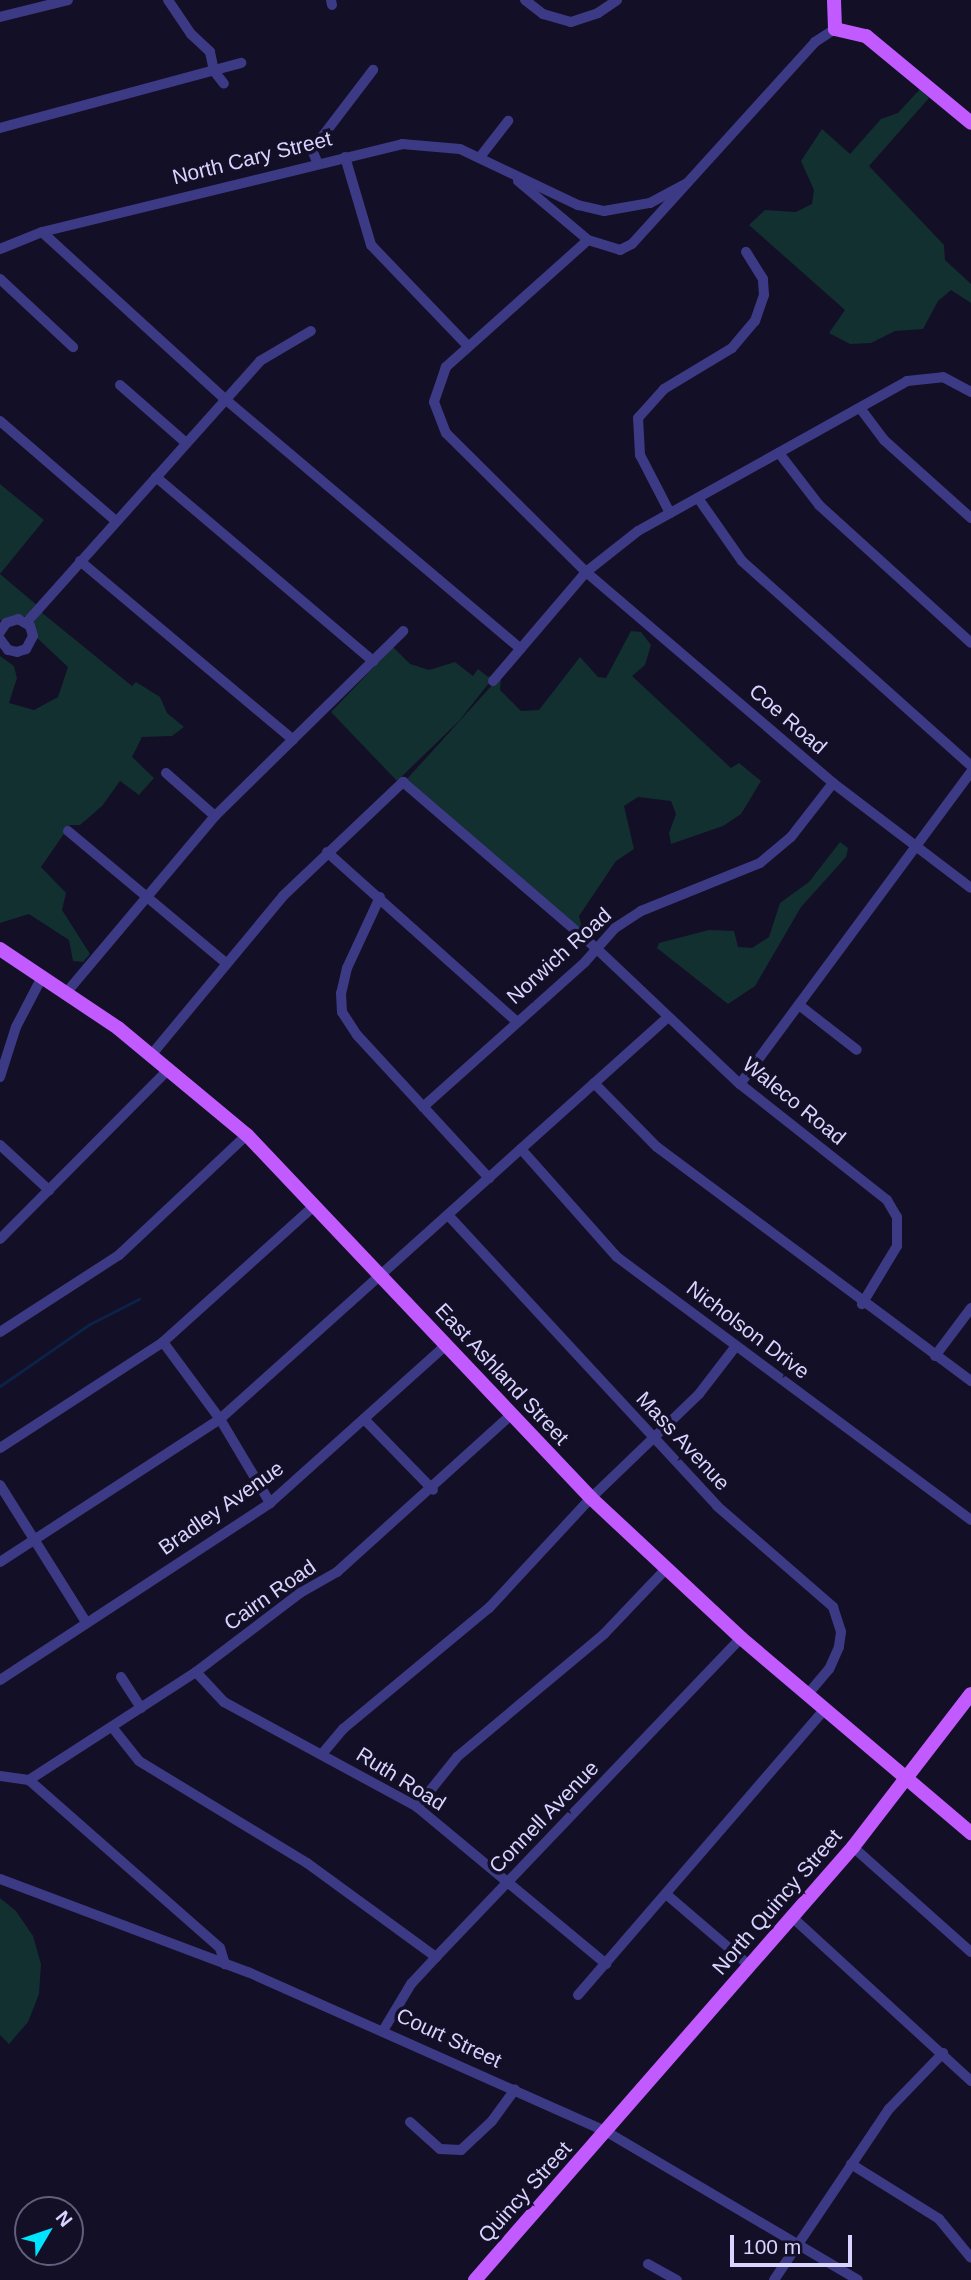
<!DOCTYPE html>
<style>
body{margin:0}
#map{position:relative;width:971px;height:2280px;overflow:hidden;background:#130f26;font-family:Arial,sans-serif}
div>[style]{position:absolute}
.green>*{inset:0;background:#12302f}
.stream>*{height:2.5px;margin:-1.25px;padding:0 1.25px;transform-origin:1.25px;border-radius:1.25px;background:#0c2248}
.minor>*{height:10px;margin:-5px;padding:0 5px;transform-origin:5px;border-radius:5px;background:#3d3a85}
.major>*{height:14px;margin:-7px;padding:0 7px;transform-origin:7px;border-radius:7px;background:#c25bff}
span{translate:-50% -50%;white-space:nowrap;text-align:center;line-height:1.15;-webkit-text-stroke:7px #130f26;paint-order:stroke}
.street-label{font-size:21px;color:#d9d4ff}
.north{position:absolute;left:14px;top:2196px;width:70px;height:70px;box-sizing:border-box;background:#130f26;border:2px solid #625e7d;border-radius:50%;rotate:51deg;font-size:19px;font-weight:700;line-height:28px;text-align:center;color:#d9d4ff}
.north::after{content:'';display:block;margin:auto;width:24px;height:32px;background:#00e5ff;clip-path:polygon(50% 0,100% 100%,50% 72%,0 100%)}
.scale{position:absolute;left:730px;top:2235px;width:122px;height:32px;box-sizing:border-box;border:4px solid #d9d4ff;border-top:0;padding-left:9px;font-size:21px;line-height:24px;white-space:nowrap;color:#d9d4ff;-webkit-text-stroke:5px #130f26;paint-order:stroke}
</style>
<div id="map">
<div class="green">
<div style="clip-path:polygon(920px 89px,929px 98px,869px 166px,944px 245px,945px 260px,971px 284px,971px 303px,951px 290px,938px 301px,923px 329px,895px 331px,871px 343px,850px 344px,829px 333px,845px 310px,749px 225px,765px 210px,796px 212px,812px 204px,814px 190px,801px 161px,822px 129px,850px 154px,881px 119px,898px 113px)"></div>
<div style="clip-path:polygon(0 484px,44px 520px,0 574px)"></div>
<div style="clip-path:polygon(0 574px,38px 606px,27px 616px,0 620px)"></div>
<div style="clip-path:polygon(41px 612px,132px 686px,136px 682px,160px 697px,167px 713px,184px 727px,172px 736px,142px 737px,132px 757px,154px 778px,139px 795px,120px 781px,102px 806px,80px 825px,70px 825px,41px 867px,66px 893px,62px 910px,90px 954px,83px 962px,73px 961px,69px 940px,29px 914px,0 923px,0 656px,14px 666px,17px 678px,9px 703px,34px 710px,58px 697px,68px 667px,35px 636px,32px 625px)"></div>
<div style="clip-path:polygon(631px 631px,641px 632px,651px 645px,645px 665px,632px 676px,731px 768px,739px 763px,761px 781px,741px 814px,723px 826px,671px 844px,669px 833px,676px 814px,671px 801px,638px 797px,624px 806px,634px 849px,616px 861px,579px 916px,583px 932px,407px 779px,494px 683px,501px 679px,500px 690px,521px 711px,539px 710px,580px 657px,598px 677px,606px 678px)"></div>
<div style="clip-path:polygon(393px 647px,410px 664px,429px 670px,455px 662px,473px 676px,478px 669px,488px 677px,496px 674px,459px 721px,397px 781px,331px 712px)"></div>
<div style="clip-path:polygon(840px 842px,848px 848px,846px 857px,801px 907px,755px 986px,728px 1004px,657px 948px,659px 943px,709px 930px,734px 931px,738px 947px,752px 948px,769px 937px,780px 903px,809px 882px)"></div>
<div style="clip-path:polygon(0 1898px,16px 1911px,33px 1936px,41px 1964px,39px 1994px,28px 2022px,9px 2044px,0 2035px)"></div>
</div>
<div class="stream">
<div style="left:0;top:1386px;width:109px;rotate:-34.6deg"></div>
<div style="left:90px;top:1324px;width:55px;rotate:-27deg"></div>
</div>
<div class="minor">
<div style="left:168px;top:0;width:41px;rotate:55.9deg"></div>
<div style="left:191px;top:34px;width:26px;rotate:43deg"></div>
<div style="left:210px;top:52px;width:19px;rotate:78deg"></div>
<div style="left:214px;top:71px;width:16px;rotate:52deg"></div>
<div style="left:331px;top:0;width:5px;rotate:79deg"></div>
<div style="left:525px;top:0;width:23px;rotate:38deg"></div>
<div style="left:543px;top:14px;width:29px;rotate:16deg"></div>
<div style="left:571px;top:22px;width:28px;rotate:-18deg"></div>
<div style="left:598px;top:13px;width:23px;rotate:-34deg"></div>
<div style="left:0;top:17px;width:70px;rotate:-14deg"></div>
<div style="left:0;top:128px;width:250px;rotate:-15.1deg"></div>
<div style="left:345px;top:157px;width:92px;rotate:73.5deg"></div>
<div style="left:371px;top:245px;width:140px;rotate:46.2deg"></div>
<div style="left:480px;top:157px;width:46px;rotate:-52.1deg"></div>
<div style="left:318px;top:164px;width:15px;rotate:-113deg"></div>
<div style="left:312px;top:150px;width:101px;rotate:-52.7deg"></div>
<div style="left:518px;top:181px;width:92px;rotate:40.1deg"></div>
<div style="left:588px;top:240px;width:34px;rotate:17deg"></div>
<div style="left:620px;top:250px;width:13px;rotate:-27deg"></div>
<div style="left:632px;top:244px;width:273px;rotate:-47.8deg"></div>
<div style="left:815px;top:42px;width:24px;rotate:-33deg"></div>
<div style="left:42px;top:232px;width:248px;rotate:42.4deg"></div>
<div style="left:225px;top:399px;width:387px;rotate:40.2deg"></div>
<div style="left:588px;top:240px;width:191px;rotate:138.2deg"></div>
<div style="left:446px;top:367px;width:37px;rotate:109deg"></div>
<div style="left:434px;top:402px;width:33px;rotate:69deg"></div>
<div style="left:446px;top:433px;width:197px;rotate:44.8deg"></div>
<div style="left:586px;top:572px;width:325px;rotate:40.5deg"></div>
<div style="left:833px;top:783px;width:173px;rotate:37.3deg"></div>
<div style="left:0;top:249px;width:45px;rotate:-22deg"></div>
<div style="left:42px;top:232px;width:371px;rotate:-13.7deg"></div>
<div style="left:402px;top:144px;width:58px;rotate:4.9deg"></div>
<div style="left:460px;top:149px;width:131px;rotate:25.4deg"></div>
<div style="left:578px;top:205px;width:27px;rotate:13deg"></div>
<div style="left:604px;top:211px;width:47px;rotate:-9.9deg"></div>
<div style="left:650px;top:203px;width:42px;rotate:-28.4deg"></div>
<div style="left:0;top:279px;width:100px;rotate:43deg"></div>
<div style="left:120px;top:385px;width:86px;rotate:41.2deg"></div>
<div style="left:860px;top:408px;width:40px;rotate:53deg"></div>
<div style="left:884px;top:440px;width:117px;rotate:41.9deg"></div>
<div style="left:0;top:421px;width:153px;rotate:40.8deg"></div>
<div style="left:779px;top:453px;width:66px;rotate:52.4deg"></div>
<div style="left:819px;top:505px;width:205px;rotate:42.2deg"></div>
<div style="left:156px;top:477px;width:285px;rotate:40.3deg"></div>
<div style="left:698px;top:498px;width:77px;rotate:55.1deg"></div>
<div style="left:742px;top:561px;width:307px;rotate:41.8deg"></div>
<div style="left:670px;top:513px;width:65px;rotate:-117.3deg"></div>
<div style="left:640px;top:455px;width:37px;rotate:-93deg"></div>
<div style="left:638px;top:418px;width:39px;rotate:-48deg"></div>
<div style="left:664px;top:389px;width:79px;rotate:-31.1deg"></div>
<div style="left:732px;top:348px;width:35px;rotate:-50deg"></div>
<div style="left:755px;top:321px;width:28px;rotate:-71deg"></div>
<div style="left:764px;top:295px;width:16px;rotate:-94deg"></div>
<div style="left:763px;top:279px;width:32px;rotate:-122deg"></div>
<div style="left:80px;top:561px;width:278px;rotate:40deg"></div>
<div style="left:26px;top:623px;width:351px;rotate:-48.2deg"></div>
<div style="left:260px;top:361px;width:59px;rotate:-30.5deg"></div>
<div style="left:0;top:632px;width:11px;rotate:-56deg"></div>
<div style="left:6px;top:623px;width:13px;rotate:-18deg"></div>
<div style="left:18px;top:619px;width:14px;rotate:30deg"></div>
<div style="left:30px;top:626px;width:10px;rotate:73deg"></div>
<div style="left:33px;top:636px;width:15px;rotate:118deg"></div>
<div style="left:26px;top:649px;width:9px;rotate:162deg"></div>
<div style="left:17px;top:652px;width:9px;rotate:-167deg"></div>
<div style="left:8px;top:650px;width:14px;rotate:-126deg"></div>
<div style="left:493px;top:681px;width:143px;rotate:-49.5deg"></div>
<div style="left:586px;top:572px;width:66px;rotate:-38.3deg"></div>
<div style="left:638px;top:531px;width:308px;rotate:-29.1deg"></div>
<div style="left:907px;top:381px;width:36px;rotate:-6deg"></div>
<div style="left:943px;top:377px;width:32px;rotate:28deg"></div>
<div style="left:166px;top:773px;width:65px;rotate:41.3deg"></div>
<div style="left:68px;top:831px;width:207px;rotate:39.9deg"></div>
<div style="left:327px;top:852px;width:254px;rotate:41.8deg"></div>
<div style="left:380px;top:897px;width:78px;rotate:114.9deg"></div>
<div style="left:347px;top:968px;width:26px;rotate:103deg"></div>
<div style="left:341px;top:993px;width:19px;rotate:87deg"></div>
<div style="left:342px;top:1012px;width:27px;rotate:57deg"></div>
<div style="left:357px;top:1035px;width:195px;rotate:47.3deg"></div>
<div style="left:66px;top:993px;width:231px;rotate:-49.9deg"></div>
<div style="left:215px;top:816px;width:264px;rotate:-44.5deg"></div>
<div style="left:799px;top:1005px;width:73px;rotate:37.8deg"></div>
<div style="left:152px;top:1054px;width:205px;rotate:-50.3deg"></div>
<div style="left:283px;top:896px;width:166px;rotate:-43.5deg"></div>
<div style="left:403px;top:782px;width:256px;rotate:40.7deg"></div>
<div style="left:597px;top:949px;width:197px;rotate:43.4deg"></div>
<div style="left:740px;top:1084px;width:187px;rotate:38.3deg"></div>
<div style="left:887px;top:1200px;width:20px;rotate:60deg"></div>
<div style="left:897px;top:1217px;width:29px;rotate:90deg"></div>
<div style="left:897px;top:1246px;width:68px;rotate:121.1deg"></div>
<div style="left:0;top:1077px;width:52px;rotate:-72.3deg"></div>
<div style="left:16px;top:1027px;width:54px;rotate:-62.5deg"></div>
<div style="left:594px;top:1083px;width:90px;rotate:45.5deg"></div>
<div style="left:657px;top:1147px;width:392px;rotate:36.7deg"></div>
<div style="left:740px;top:1084px;width:388px;rotate:-53.5deg"></div>
<div style="left:423px;top:1107px;width:217px;rotate:-41.8deg"></div>
<div style="left:585px;top:962px;width:45px;rotate:-48.6deg"></div>
<div style="left:615px;top:928px;width:31px;rotate:-33deg"></div>
<div style="left:641px;top:911px;width:128px;rotate:-22deg"></div>
<div style="left:760px;top:863px;width:40px;rotate:-40deg"></div>
<div style="left:791px;top:837px;width:68px;rotate:-52.1deg"></div>
<div style="left:0;top:1145px;width:67px;rotate:42.6deg"></div>
<div style="left:521px;top:1149px;width:144px;rotate:48.4deg"></div>
<div style="left:617px;top:1257px;width:441px;rotate:36.6deg"></div>
<div style="left:448px;top:1215px;width:396px;rotate:47.2deg"></div>
<div style="left:717px;top:1506px;width:154px;rotate:41deg"></div>
<div style="left:833px;top:1607px;width:26px;rotate:72deg"></div>
<div style="left:841px;top:1632px;width:15px;rotate:98deg"></div>
<div style="left:839px;top:1647px;width:24px;rotate:114deg"></div>
<div style="left:829px;top:1669px;width:34px;rotate:130deg"></div>
<div style="left:0;top:1239px;width:240px;rotate:-45.2deg"></div>
<div style="left:0;top:1332px;width:142px;rotate:-32.9deg"></div>
<div style="left:119px;top:1255px;width:175px;rotate:-43.2deg"></div>
<div style="left:163px;top:1342px;width:96px;rotate:53.5deg"></div>
<div style="left:220px;top:1419px;width:98px;rotate:59.2deg"></div>
<div style="left:935px;top:1356px;width:60px;rotate:-53.1deg"></div>
<div style="left:366px;top:1421px;width:96px;rotate:45.8deg"></div>
<div style="left:0;top:1448px;width:194px;rotate:-33deg"></div>
<div style="left:163px;top:1342px;width:205px;rotate:-42deg"></div>
<div style="left:0;top:1485px;width:162px;rotate:57.9deg"></div>
<div style="left:0;top:1562px;width:262px;rotate:-33deg"></div>
<div style="left:220px;top:1419px;width:602px;rotate:-41.9deg"></div>
<div style="left:196px;top:1672px;width:41px;rotate:47deg"></div>
<div style="left:224px;top:1702px;width:220px;rotate:28.5deg"></div>
<div style="left:417px;top:1807px;width:246px;rotate:39.7deg"></div>
<div style="left:121px;top:1677px;width:37px;rotate:57deg"></div>
<div style="left:0;top:1680px;width:323px;rotate:-33.2deg"></div>
<div style="left:270px;top:1503px;width:237px;rotate:-41.9deg"></div>
<div style="left:112px;top:1727px;width:43px;rotate:51.5deg"></div>
<div style="left:139px;top:1761px;width:197px;rotate:31.3deg"></div>
<div style="left:307px;top:1863px;width:160px;rotate:36.1deg"></div>
<div style="left:322px;top:1754px;width:33px;rotate:-50deg"></div>
<div style="left:343px;top:1729px;width:190px;rotate:-39.7deg"></div>
<div style="left:489px;top:1608px;width:150px;rotate:-47.2deg"></div>
<div style="left:591px;top:1498px;width:150px;rotate:-43.9deg"></div>
<div style="left:699px;top:1394px;width:61px;rotate:-52.4deg"></div>
<div style="left:0;top:1776px;width:29px;rotate:8deg"></div>
<div style="left:29px;top:1780px;width:254px;rotate:41.3deg"></div>
<div style="left:220px;top:1948px;width:17px;rotate:73deg"></div>
<div style="left:29px;top:1780px;width:199px;rotate:-32.9deg"></div>
<div style="left:196px;top:1672px;width:131px;rotate:-37.2deg"></div>
<div style="left:300px;top:1593px;width:43px;rotate:-29.6deg"></div>
<div style="left:337px;top:1572px;width:234px;rotate:-42.1deg"></div>
<div style="left:417px;top:1807px;width:64px;rotate:-51.3deg"></div>
<div style="left:457px;top:1757px;width:192px;rotate:-39.9deg"></div>
<div style="left:604px;top:1634px;width:88px;rotate:-46.4deg"></div>
<div style="left:853px;top:1847px;width:158px;rotate:41.7deg"></div>
<div style="left:0;top:1879px;width:265px;rotate:20.6deg"></div>
<div style="left:248px;top:1972px;width:393px;rotate:24deg"></div>
<div style="left:607px;top:2132px;width:291px;rotate:30.5deg"></div>
<div style="left:666px;top:1894px;width:111px;rotate:40.6deg"></div>
<div style="left:792px;top:1917px;width:243px;rotate:42.5deg"></div>
<div style="left:578px;top:1995px;width:376px;rotate:-49.2deg"></div>
<div style="left:384px;top:2029px;width:52px;rotate:-59deg"></div>
<div style="left:411px;top:1984px;width:37px;rotate:-47deg"></div>
<div style="left:436px;top:1957px;width:441px;rotate:-46.3deg"></div>
<div style="left:410px;top:2122px;width:40px;rotate:42deg"></div>
<div style="left:440px;top:2149px;width:21px;rotate:3deg"></div>
<div style="left:461px;top:2150px;width:42px;rotate:-43.1deg"></div>
<div style="left:492px;top:2121px;width:39px;rotate:-54deg"></div>
<div style="left:851px;top:2164px;width:104px;rotate:32deg"></div>
<div style="left:939px;top:2219px;width:50px;rotate:50.6deg"></div>
<div style="left:648px;top:2264px;width:33px;rotate:29deg"></div>
<div style="left:774px;top:2280px;width:206px;rotate:-56.1deg"></div>
<div style="left:889px;top:2109px;width:78px;rotate:-46deg"></div>
</div>
<div class="major">
<div style="left:834px;top:0;width:29px;rotate:88deg"></div>
<div style="left:835px;top:29px;width:32px;rotate:13deg"></div>
<div style="left:866px;top:36px;width:136px;rotate:39.6deg"></div>
<div style="left:0;top:949px;width:142px;rotate:33.8deg"></div>
<div style="left:118px;top:1028px;width:168px;rotate:39.7deg"></div>
<div style="left:247px;top:1135px;width:500px;rotate:46.54deg"></div>
<div style="left:591px;top:1498px;width:205px;rotate:43deg"></div>
<div style="left:741px;top:1638px;width:302px;rotate:40.3deg"></div>
<div style="left:475px;top:2280px;width:575px;rotate:-48.88deg"></div>
<div style="left:853px;top:1847px;width:193px;rotate:-52.4deg"></div>
</div>
<div class="street-label">
<span style="left:252px;top:158px;rotate:-14deg">North Cary Street</span>
<span style="left:788px;top:719px;rotate:41deg">Coe Road</span>
<span style="left:559px;top:956px;rotate:-42deg">Norwich Road</span>
<span style="left:794px;top:1101px;rotate:39deg">Waleco Road</span>
<span style="left:748px;top:1330px;rotate:37deg">Nicholson Drive</span>
<span style="left:502px;top:1374px;rotate:47deg">East Ashland Street</span>
<span style="left:683px;top:1441px;rotate:47deg">Mass Avenue</span>
<span style="left:221px;top:1508px;rotate:-35deg">Bradley Avenue</span>
<span style="left:270px;top:1595px;rotate:-35deg">Cairn Road</span>
<span style="left:401px;top:1779px;rotate:32deg">Ruth Road</span>
<span style="left:544px;top:1817px;rotate:-46deg">Connell Avenue</span>
<span style="left:777px;top:1902px;rotate:-49deg">North Quincy Street</span>
<span style="left:449px;top:2038px;rotate:25deg">Court Street</span>
<span style="left:525px;top:2192px;rotate:-48deg">Quincy Street</span>
</div>
<div class="north">N</div>
<div class="scale">100 m</div>
</div>
